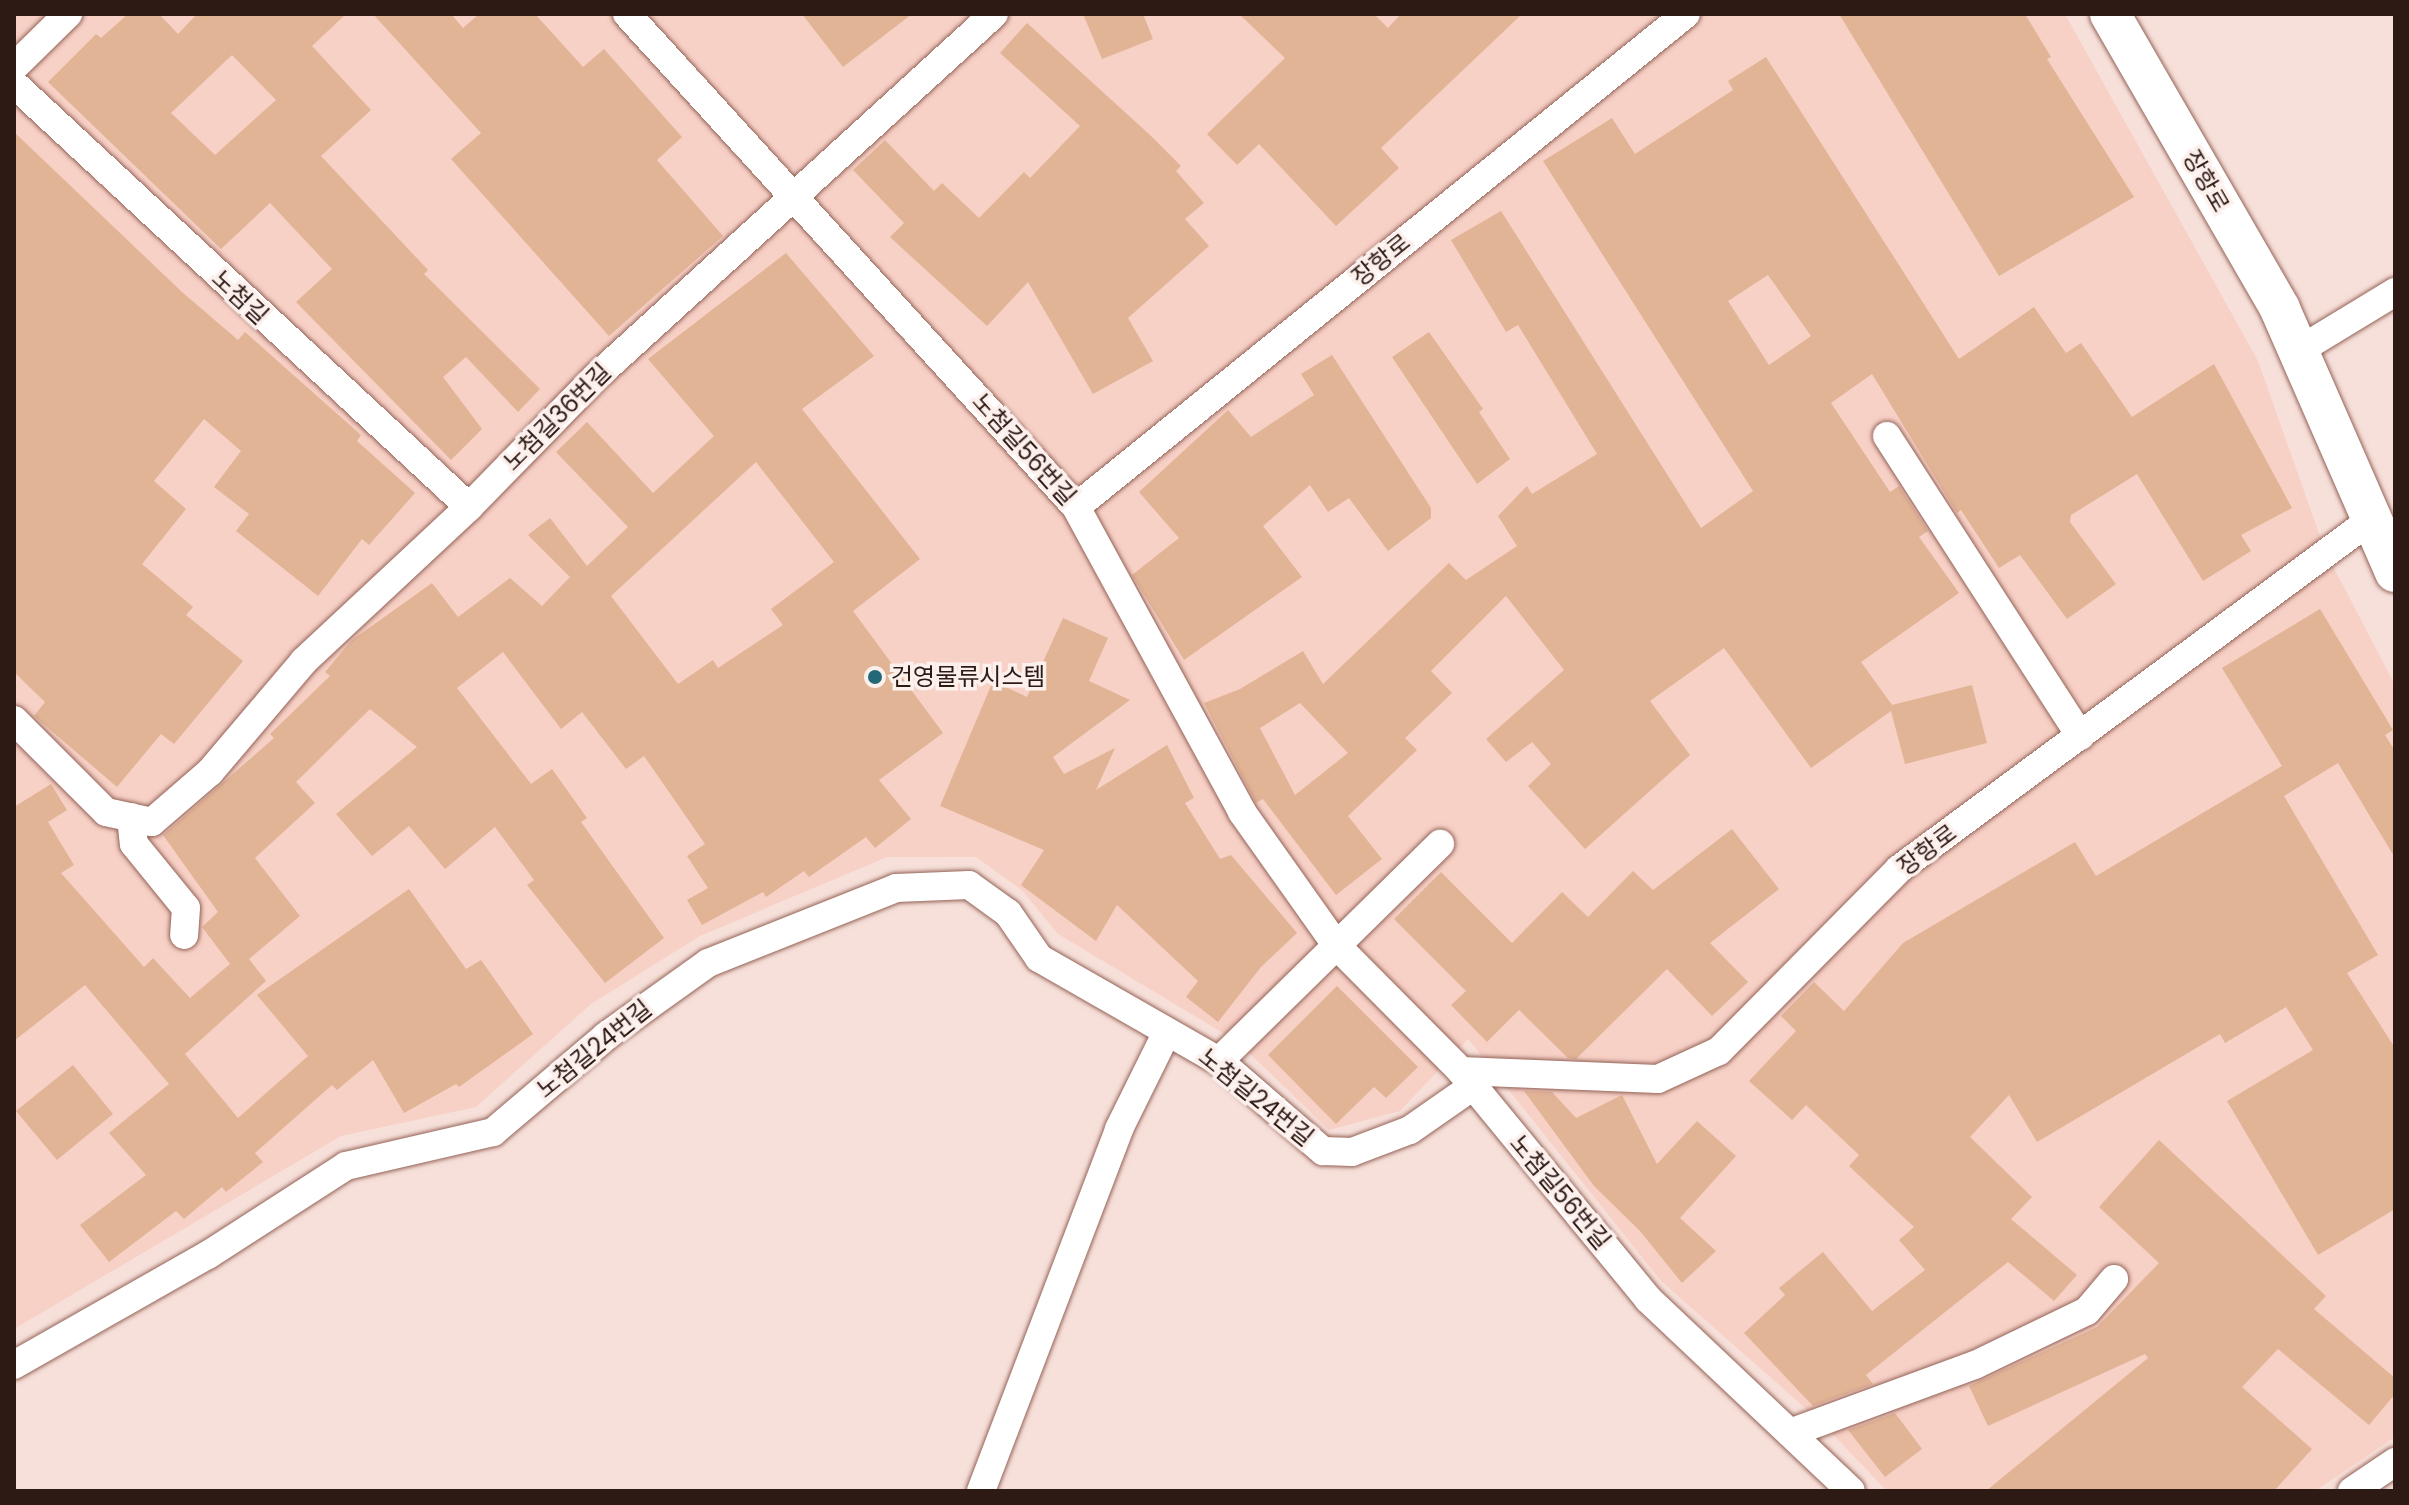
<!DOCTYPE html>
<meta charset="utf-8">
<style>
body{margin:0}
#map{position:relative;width:2409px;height:1505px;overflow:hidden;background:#f7e0da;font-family:Poppins,"Noto Sans KR",sans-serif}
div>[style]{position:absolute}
.built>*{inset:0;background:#f7d0c6}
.building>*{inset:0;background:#e2b496}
.roads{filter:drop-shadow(0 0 2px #946357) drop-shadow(0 0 2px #946357)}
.street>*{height:28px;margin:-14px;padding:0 14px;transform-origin:14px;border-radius:14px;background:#fff}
.secondary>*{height:40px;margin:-20px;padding:0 20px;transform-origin:20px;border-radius:20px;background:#fff}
.dots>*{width:22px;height:22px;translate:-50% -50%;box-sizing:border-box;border:4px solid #fcf0ed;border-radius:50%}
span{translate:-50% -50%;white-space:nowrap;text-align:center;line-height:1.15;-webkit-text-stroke:7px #fcf0ed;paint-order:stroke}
.street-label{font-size:24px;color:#2e1a15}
.poi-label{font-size:24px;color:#2e1a15}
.left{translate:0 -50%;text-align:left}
.frame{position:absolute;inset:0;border:16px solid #2e1a15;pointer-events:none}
</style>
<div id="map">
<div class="built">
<div style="clip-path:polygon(14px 14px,2065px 14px,2258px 361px,2326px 553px,2395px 685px,2395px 1437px,2315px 1491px,1887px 1491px,1821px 1422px,1661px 1281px,1468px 1039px,1400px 1111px,1329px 1130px,1238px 1042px,1058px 934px,1022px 890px,976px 857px,887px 857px,700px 936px,591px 1004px,476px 1107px,341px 1136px,14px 1329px)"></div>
</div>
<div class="building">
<div style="clip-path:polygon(evenodd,128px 14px,159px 14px,178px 34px,197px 14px,346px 14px,312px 46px,371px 110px,321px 156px,428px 270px,424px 274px,540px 389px,518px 412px,466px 357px,443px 377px,482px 429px,451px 460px,296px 302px,332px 269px,270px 203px,221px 249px,48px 82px,96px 34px,101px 38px,128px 14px,232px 55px,276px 100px,215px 155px,171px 113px,232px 55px)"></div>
<div style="clip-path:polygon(373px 14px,451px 14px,463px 28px,479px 14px,535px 14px,583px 67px,604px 49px,682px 137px,657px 160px,723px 236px,609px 336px,451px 159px,481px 133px)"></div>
<div style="clip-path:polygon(802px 14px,912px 14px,843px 67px)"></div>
<div style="clip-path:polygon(1083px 14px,1143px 14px,1153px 39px,1102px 59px)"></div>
<div style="clip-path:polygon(1239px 14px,1374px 14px,1388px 28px,1401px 14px,1522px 14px,1381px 148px,1399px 168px,1336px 226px,1259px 144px,1237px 165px,1207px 134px,1285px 58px)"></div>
<div style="clip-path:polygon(1839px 14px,2025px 14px,2051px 57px,2047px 59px,2134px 197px,1999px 276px)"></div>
<div style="clip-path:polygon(1027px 23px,1150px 135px,1181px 166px,1176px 171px,1204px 203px,1185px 219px,1209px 246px,1128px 318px,1153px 361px,1093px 394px,1028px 282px,987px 326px,890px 237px,904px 223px,853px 170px,885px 140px,934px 191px,942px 183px,979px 218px,1024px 172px,1030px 178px,1080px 126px,1000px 53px)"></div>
<div style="clip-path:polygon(evenodd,1766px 57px,1959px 359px,2034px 307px,2066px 353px,2081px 343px,2132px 417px,2214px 364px,2292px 508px,2241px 535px,2251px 551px,2203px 581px,2137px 474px,2071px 515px,2070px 522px,2116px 584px,2067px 619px,2020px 555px,1999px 568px,1961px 510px,1957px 513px,1872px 374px,1831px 403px,1890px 492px,1899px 486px,1928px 531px,1919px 537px,1959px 593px,1861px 662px,1892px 705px,1972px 685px,1987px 743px,1905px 764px,1891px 711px,1811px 768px,1724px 648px,1650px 701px,1690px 755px,1585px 849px,1528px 786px,1551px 764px,1532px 742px,1506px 762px,1486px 739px,1564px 670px,1506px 596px,1431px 671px,1452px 693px,1405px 738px,1417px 750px,1348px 816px,1382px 859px,1336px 895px,1263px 799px,1256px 803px,1204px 703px,1240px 689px,1303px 651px,1323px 684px,1449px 563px,1466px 580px,1517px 546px,1498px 516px,1527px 486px,1532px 494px,1597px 454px,1518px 325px,1506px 332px,1451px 240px,1501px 211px,1701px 528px,1753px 491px,1543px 161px,1612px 118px,1635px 154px,1733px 90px,1728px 81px,1766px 57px,1768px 275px,1811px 336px,1769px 365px,1728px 301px,1768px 275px,1766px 57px,1300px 703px,1348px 753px,1295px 795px,1260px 728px,1300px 703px)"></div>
<div style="clip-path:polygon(14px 132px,182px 292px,238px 340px,245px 332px,361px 435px,357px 441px,415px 493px,369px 545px,362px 539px,318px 596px,236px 531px,249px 514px,214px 487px,241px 451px,204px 419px,154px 481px,186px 509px,142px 564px,193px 607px,186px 615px,243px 661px,174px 744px,161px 734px,117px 787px,34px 716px,45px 702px,14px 672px)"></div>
<div style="clip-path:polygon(evenodd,786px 253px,874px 356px,802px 409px,920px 559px,853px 611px,943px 733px,879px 780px,911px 819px,875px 848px,866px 837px,809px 877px,804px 871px,766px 897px,763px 892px,702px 925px,687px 900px,708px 888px,687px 856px,705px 844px,644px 756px,626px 769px,582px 712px,561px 729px,503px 652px,457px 688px,531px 784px,552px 769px,587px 818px,581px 822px,664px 938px,605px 983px,527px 885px,534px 880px,495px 827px,445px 869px,409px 826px,372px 856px,336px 814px,417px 747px,370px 709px,296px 782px,315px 803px,255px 858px,300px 916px,249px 959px,266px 981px,185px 1054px,238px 1118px,308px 1056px,257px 995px,409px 889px,466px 969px,481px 960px,533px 1034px,459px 1087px,456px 1084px,404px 1113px,373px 1060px,337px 1090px,332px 1085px,255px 1153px,263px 1162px,226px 1192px,222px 1187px,184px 1219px,176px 1211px,109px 1262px,80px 1225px,146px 1175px,109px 1133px,169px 1084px,85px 985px,14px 1041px,14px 807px,51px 784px,67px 810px,48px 822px,74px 865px,61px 873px,144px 967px,153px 958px,190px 998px,230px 964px,202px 927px,218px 912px,163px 835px,274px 738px,270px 734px,330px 676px,325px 672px,352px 640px,432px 583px,458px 617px,510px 578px,542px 606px,570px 577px,528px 535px,550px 518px,587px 566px,628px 527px,556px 452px,587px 422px,653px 493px,714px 436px,648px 359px,786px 253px,756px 462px,834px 562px,771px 609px,783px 625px,718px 668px,713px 660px,678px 684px,611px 596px,756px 462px)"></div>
<div style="clip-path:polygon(1429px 332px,1483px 409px,1479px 412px,1510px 459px,1477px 484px,1392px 357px)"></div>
<div style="clip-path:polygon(1332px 355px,1431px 508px,1431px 518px,1388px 551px,1349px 498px,1328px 512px,1310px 485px,1263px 526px,1302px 577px,1184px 660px,1132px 575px,1179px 538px,1139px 492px,1228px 410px,1251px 437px,1314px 395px,1301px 374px)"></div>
<div style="clip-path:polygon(2320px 609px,2393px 730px,2385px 735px,2395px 751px,2395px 858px,2338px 763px,2284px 796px,2378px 955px,2347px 973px,2395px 1048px,2395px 1209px,2318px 1255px,2227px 1101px,2313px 1050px,2286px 1007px,2225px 1043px,2220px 1034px,2037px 1142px,2009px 1095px,1970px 1137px,2032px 1197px,2011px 1219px,2077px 1275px,2054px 1301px,2008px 1262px,1866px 1375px,1873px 1384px,1813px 1406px,1744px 1333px,1785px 1295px,1779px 1288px,1823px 1252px,1872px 1311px,1925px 1270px,1899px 1240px,1914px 1227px,1849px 1166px,1859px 1155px,1806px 1105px,1792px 1120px,1749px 1081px,1796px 1031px,1781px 1016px,1814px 982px,1844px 1011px,1903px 943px,2075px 842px,2096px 876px,2282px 766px,2222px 668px)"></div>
<div style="clip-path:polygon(1063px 618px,1108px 638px,1089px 681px,1130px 700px,1053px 757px,1064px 774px,1115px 748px,1096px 790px,1167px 745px,1194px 798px,1185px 803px,1220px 859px,1231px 855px,1297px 933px,1261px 967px,1218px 1022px,1186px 997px,1198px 981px,1117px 905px,1096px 941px,1021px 885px,1044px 850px,940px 806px,993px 681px,1027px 697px)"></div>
<div style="clip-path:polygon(1732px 829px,1779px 889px,1710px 943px,1748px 982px,1712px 1016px,1667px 969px,1576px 1059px,1568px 1058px,1519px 1010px,1487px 1042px,1451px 1005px,1466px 991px,1394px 919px,1441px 872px,1512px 943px,1562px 892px,1588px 917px,1633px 871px,1653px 890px)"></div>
<div style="clip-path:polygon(1337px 986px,1418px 1067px,1386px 1098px,1374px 1087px,1336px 1124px,1268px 1055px)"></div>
<div style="clip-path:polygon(73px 1065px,113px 1114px,57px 1160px,16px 1111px)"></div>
<div style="clip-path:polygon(1524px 1091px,1552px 1092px,1576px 1118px,1622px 1095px,1657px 1164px,1697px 1121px,1736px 1156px,1680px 1218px,1716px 1251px,1682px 1283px,1640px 1231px,1594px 1186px)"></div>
<div style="clip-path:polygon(2159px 1140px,2326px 1296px,2314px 1309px,2395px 1378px,2395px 1394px,2369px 1425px,2278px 1349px,2242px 1387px,2312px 1449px,2274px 1491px,1986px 1491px,2148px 1358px,2145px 1354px,1988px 1426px,1969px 1386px,2097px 1327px,2159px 1263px,2099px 1207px)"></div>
<div style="clip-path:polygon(1895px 1413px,1922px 1449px,1885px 1477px,1848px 1430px)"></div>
</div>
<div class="roads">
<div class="street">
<div style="left:627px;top:14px;width:667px;rotate:47.67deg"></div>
<div style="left:1076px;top:507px;width:347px;rotate:61.4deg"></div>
<div style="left:1242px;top:812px;width:164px;rotate:54.7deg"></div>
<div style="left:1337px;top:946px;width:176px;rotate:45.2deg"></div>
<div style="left:1461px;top:1071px;width:295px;rotate:50.6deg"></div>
<div style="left:1648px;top:1299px;width:279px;rotate:43.4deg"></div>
<div style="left:14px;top:67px;width:76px;rotate:-44.5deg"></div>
<div style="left:14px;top:84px;width:621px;rotate:42.91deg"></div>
<div style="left:2298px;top:351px;width:114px;rotate:-31.3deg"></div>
<div style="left:1887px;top:436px;width:357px;rotate:57.2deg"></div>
<div style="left:1076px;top:507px;width:784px;rotate:-38.95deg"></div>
<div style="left:14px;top:720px;width:130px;rotate:45deg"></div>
<div style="left:106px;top:812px;width:47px;rotate:12.3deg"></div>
<div style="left:152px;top:822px;width:77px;rotate:-40.8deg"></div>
<div style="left:210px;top:772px;width:145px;rotate:-49.7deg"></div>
<div style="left:304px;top:661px;width:226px;rotate:-43deg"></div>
<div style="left:469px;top:507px;width:183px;rotate:-45.7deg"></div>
<div style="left:597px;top:376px;width:537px;rotate:-42.36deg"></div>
<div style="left:131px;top:817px;width:27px;rotate:84deg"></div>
<div style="left:134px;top:844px;width:82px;rotate:50.9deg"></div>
<div style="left:186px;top:908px;width:27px;rotate:94deg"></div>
<div style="left:1219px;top:1061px;width:310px;rotate:-44.5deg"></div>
<div style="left:1461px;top:1071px;width:197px;rotate:2.3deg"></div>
<div style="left:1658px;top:1079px;width:67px;rotate:-24.7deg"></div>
<div style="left:1719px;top:1051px;width:256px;rotate:-45.3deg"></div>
<div style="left:1899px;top:869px;width:588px;rotate:-36.5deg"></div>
<div style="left:14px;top:1365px;width:223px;rotate:-29.6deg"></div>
<div style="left:208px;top:1255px;width:164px;rotate:-32.8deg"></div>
<div style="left:346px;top:1166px;width:151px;rotate:-13deg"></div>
<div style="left:493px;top:1132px;width:148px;rotate:-40.3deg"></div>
<div style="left:606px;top:1036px;width:125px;rotate:-35.6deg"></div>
<div style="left:708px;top:963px;width:202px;rotate:-21.7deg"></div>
<div style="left:896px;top:888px;width:73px;rotate:-2.4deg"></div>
<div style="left:969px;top:885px;width:48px;rotate:35.7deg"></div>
<div style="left:1008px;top:913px;width:55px;rotate:55.4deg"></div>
<div style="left:1039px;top:958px;width:207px;rotate:29.8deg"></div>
<div style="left:1219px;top:1061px;width:138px;rotate:40.9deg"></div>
<div style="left:1323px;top:1151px;width:29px;rotate:2deg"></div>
<div style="left:1352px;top:1152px;width:62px;rotate:-20.8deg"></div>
<div style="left:1410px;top:1130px;width:77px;rotate:-34.9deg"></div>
<div style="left:1790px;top:1433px;width:197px;rotate:-20.2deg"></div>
<div style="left:1975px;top:1365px;width:124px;rotate:-25.7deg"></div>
<div style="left:2087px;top:1311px;width:42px;rotate:-49.8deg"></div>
<div style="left:981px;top:1491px;width:387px;rotate:-69.1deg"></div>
<div style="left:1119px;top:1129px;width:108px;rotate:-63.7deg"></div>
<div style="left:2352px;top:1491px;width:52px;rotate:-34deg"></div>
</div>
<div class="secondary">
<div style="left:2110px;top:14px;width:340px;rotate:60deg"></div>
<div style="left:2280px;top:309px;width:287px;rotate:66.4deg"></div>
</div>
</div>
<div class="dots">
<div style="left:875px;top:677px;background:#226877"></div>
</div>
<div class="street-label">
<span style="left:2206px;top:181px;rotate:60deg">장항로</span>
<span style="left:1381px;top:260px;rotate:-39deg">장항로</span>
<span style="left:240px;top:297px;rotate:43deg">노첨길</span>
<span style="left:557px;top:417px;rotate:-45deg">노첨길36번길</span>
<span style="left:1024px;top:449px;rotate:48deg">노첨길56번길</span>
<span style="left:1927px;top:850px;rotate:-37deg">장항로</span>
<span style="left:594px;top:1049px;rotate:-39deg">노첨길24번길</span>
<span style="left:1256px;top:1097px;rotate:39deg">노첨길24번길</span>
<span style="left:1560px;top:1192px;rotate:50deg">노첨길56번길</span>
</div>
<div class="poi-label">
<span class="left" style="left:891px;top:677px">건영물류시스템</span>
</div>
<div class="frame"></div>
</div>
